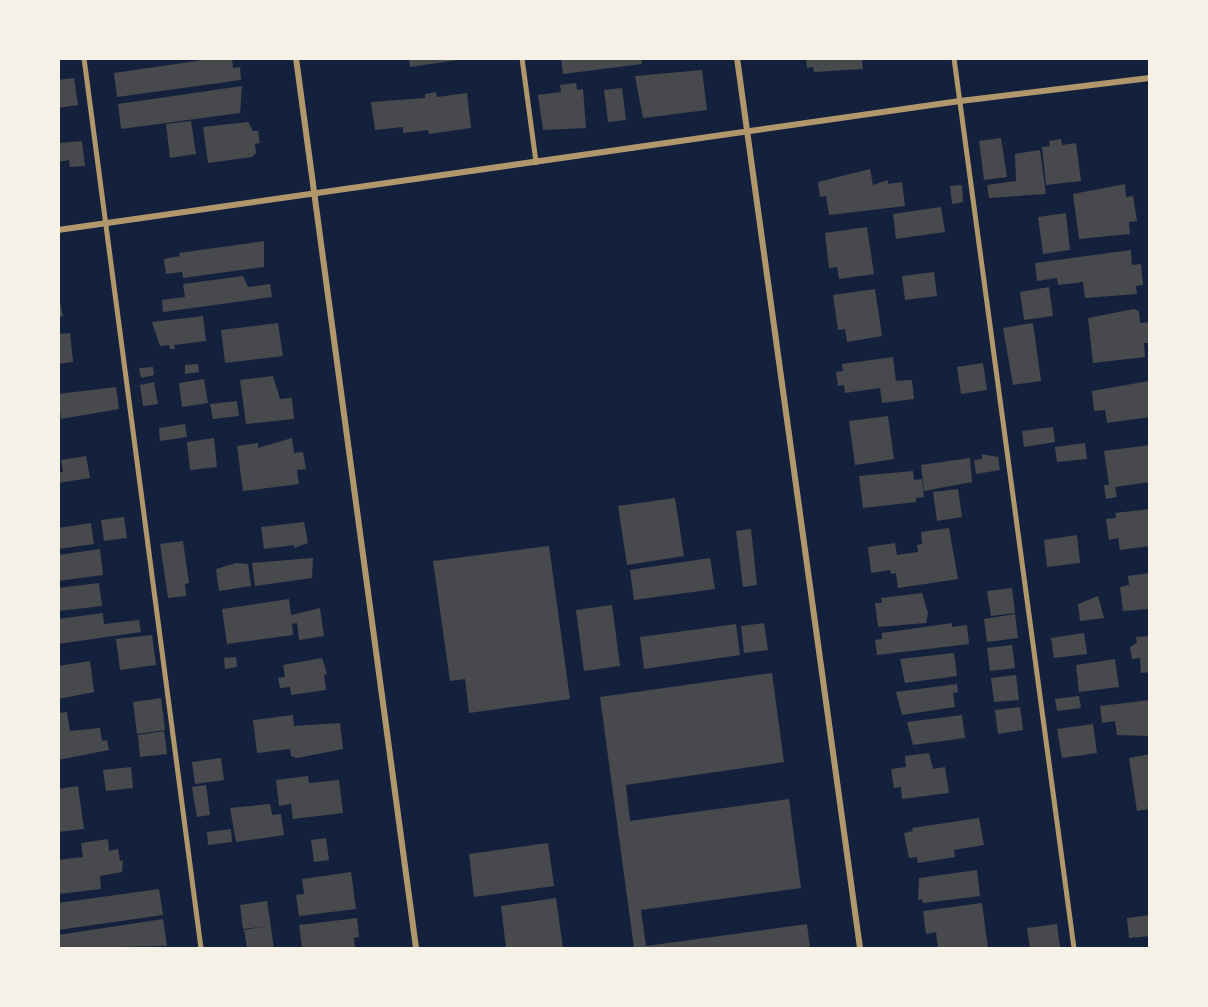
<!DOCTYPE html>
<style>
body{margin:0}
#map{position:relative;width:1208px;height:1007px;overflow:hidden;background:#14213d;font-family:"DM Sans",sans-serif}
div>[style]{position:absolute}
.building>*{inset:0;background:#48494c}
.service>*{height:4.5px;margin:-2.25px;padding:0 2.25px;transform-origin:2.25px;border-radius:2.25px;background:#b1986c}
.minor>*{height:6px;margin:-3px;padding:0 3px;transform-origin:3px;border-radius:3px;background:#b1986c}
span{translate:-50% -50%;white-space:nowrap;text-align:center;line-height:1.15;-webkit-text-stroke:4.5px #f6f1e7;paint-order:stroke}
.frame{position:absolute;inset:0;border:60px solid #f6f1e7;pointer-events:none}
</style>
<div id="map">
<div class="building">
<div style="clip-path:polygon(217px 58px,232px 58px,233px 68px,240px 67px,241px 80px,117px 97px,114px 73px)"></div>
<div style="clip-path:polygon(409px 58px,458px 58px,458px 60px,410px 67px)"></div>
<div style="clip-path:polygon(561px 58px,641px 58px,642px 64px,563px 74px)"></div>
<div style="clip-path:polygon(806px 58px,862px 58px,863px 69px,814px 72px,813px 67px,807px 68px)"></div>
<div style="clip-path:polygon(702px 70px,707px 110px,643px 118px,635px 76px)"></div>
<div style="clip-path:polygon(74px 78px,78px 105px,58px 108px,58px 80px)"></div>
<div style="clip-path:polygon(576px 83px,577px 90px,583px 89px,586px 128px,543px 130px,538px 95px,561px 92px,560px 85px)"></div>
<div style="clip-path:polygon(242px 86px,240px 113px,121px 129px,118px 104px)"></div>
<div style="clip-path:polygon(622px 88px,626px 120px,608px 122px,604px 90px)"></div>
<div style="clip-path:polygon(436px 92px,437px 97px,467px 93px,471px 128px,429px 134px,428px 130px,403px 133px,403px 127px,375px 130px,371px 102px,425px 98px,425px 94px)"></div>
<div style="clip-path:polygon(191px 121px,196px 154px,170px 158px,166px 124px)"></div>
<div style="clip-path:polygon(248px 122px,253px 131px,258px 131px,260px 143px,255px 144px,256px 153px,252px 157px,208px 163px,203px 127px)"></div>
<div style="clip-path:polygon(1001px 138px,1007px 177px,984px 180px,979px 141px)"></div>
<div style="clip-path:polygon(1061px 139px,1062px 145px,1076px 143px,1081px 181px,1046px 185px,1042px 147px,1050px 146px,1049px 141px)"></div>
<div style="clip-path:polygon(82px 141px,85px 166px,70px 167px,69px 160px,58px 162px,58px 143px)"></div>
<div style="clip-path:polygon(1040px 150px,1046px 194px,989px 198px,987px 185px,1016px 181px,1015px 154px)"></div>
<div style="clip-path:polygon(870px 169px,873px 185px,888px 180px,888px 184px,902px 182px,905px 206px,829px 215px,826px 196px,820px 197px,818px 182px)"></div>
<div style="clip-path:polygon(1125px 184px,1126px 197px,1133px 196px,1137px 221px,1129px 222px,1130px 234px,1079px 239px,1073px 194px)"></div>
<div style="clip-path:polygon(962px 185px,963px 202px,952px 204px,950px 186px)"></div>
<div style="clip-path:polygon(941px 207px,945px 232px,896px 239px,893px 214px)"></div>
<div style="clip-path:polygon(1066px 213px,1070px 250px,1043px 254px,1038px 217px)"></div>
<div style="clip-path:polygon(867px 227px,874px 274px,839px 279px,837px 267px,829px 268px,825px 233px)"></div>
<div style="clip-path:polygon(264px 241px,264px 267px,183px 278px,182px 272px,166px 274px,164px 259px,180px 256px,179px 253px)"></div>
<div style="clip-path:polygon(1131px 250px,1132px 265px,1141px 264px,1143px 285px,1136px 286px,1137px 294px,1085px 298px,1083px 282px,1058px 285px,1057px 278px,1037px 281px,1035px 263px)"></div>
<div style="clip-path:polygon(934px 272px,937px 296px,905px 300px,902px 276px)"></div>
<div style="clip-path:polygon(243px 276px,248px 287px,270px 284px,272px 297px,163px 312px,162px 300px,185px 297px,183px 284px)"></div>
<div style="clip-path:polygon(1049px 287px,1053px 316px,1024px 320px,1020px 292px)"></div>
<div style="clip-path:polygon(875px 289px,882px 336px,847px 342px,845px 329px,838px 330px,833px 295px)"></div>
<div style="clip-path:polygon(58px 293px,63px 316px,58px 317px)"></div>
<div style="clip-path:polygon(1134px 309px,1139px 311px,1140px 323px,1150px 322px,1150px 343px,1144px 343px,1145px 357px,1093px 363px,1088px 318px)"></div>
<div style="clip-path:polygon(203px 316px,206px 341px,174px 345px,175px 349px,170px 349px,169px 345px,160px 346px,152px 322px)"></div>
<div style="clip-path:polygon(278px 323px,283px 356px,225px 363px,221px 330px)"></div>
<div style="clip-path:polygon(1033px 323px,1041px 381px,1013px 385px,1003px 328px)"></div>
<div style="clip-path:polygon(70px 333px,73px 362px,58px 364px,58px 334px)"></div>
<div style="clip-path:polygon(893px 357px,896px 381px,912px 380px,914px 399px,882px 403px,880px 388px,845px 393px,844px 385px,838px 386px,836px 372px,843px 371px,842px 364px)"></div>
<div style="clip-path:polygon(983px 363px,987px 390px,961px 394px,957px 367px)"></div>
<div style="clip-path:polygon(198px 364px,199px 372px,185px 374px,185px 365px)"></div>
<div style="clip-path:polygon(153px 367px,154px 375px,141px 378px,139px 368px)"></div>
<div style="clip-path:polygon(273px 376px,280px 399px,292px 398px,294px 419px,246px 424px,240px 380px)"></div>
<div style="clip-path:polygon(204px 379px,208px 403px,182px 407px,179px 383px)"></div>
<div style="clip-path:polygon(1149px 381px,1150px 417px,1107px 423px,1105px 410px,1094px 411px,1092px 391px)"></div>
<div style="clip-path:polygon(154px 382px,158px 404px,143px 406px,140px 385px)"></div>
<div style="clip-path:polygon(116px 387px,119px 409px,61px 419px,58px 394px)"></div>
<div style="clip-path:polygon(237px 401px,239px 416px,213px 419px,210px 404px)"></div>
<div style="clip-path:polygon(888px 416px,894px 459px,855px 465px,849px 421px)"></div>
<div style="clip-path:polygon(185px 424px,187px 437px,160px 441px,159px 428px)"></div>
<div style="clip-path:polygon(1053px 427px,1055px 442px,1024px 447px,1022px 431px)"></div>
<div style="clip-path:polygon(214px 438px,217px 467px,190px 470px,187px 442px)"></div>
<div style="clip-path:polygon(292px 438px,294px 453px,303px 452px,306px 469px,297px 470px,299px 484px,243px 491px,237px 446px,258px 443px,258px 448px)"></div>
<div style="clip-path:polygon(1085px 443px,1087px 459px,1057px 462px,1055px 447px)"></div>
<div style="clip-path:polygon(1150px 445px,1150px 482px,1115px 487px,1117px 497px,1106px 499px,1104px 485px,1109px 485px,1104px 451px)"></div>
<div style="clip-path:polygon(982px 454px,998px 457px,1000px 470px,976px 474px,974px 460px,982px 459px)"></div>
<div style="clip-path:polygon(86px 456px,90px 478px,58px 483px,58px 473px,63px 472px,61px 460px)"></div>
<div style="clip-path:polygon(970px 458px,972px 482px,924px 491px,921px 465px)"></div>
<div style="clip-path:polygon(913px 471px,914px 480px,922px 479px,924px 497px,916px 498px,916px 502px,863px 508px,859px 476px)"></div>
<div style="clip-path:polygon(958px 489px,962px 517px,937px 521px,933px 492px)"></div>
<div style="clip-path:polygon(675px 498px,684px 556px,627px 565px,618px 506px)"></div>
<div style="clip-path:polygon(1150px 509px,1150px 546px,1120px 550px,1118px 538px,1109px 540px,1106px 519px,1116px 518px,1115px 513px)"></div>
<div style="clip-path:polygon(124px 517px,127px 538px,104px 541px,101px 520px)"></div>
<div style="clip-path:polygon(304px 522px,308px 543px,294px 548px,294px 545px,264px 549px,261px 527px)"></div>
<div style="clip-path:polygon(91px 523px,94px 544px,58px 549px,58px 528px)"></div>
<div style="clip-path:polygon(949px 528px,958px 579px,898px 588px,896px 573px,891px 574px,890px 570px,871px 573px,868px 547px,895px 543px,897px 555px,918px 552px,917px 545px,922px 544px,921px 532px)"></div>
<div style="clip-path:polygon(751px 529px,757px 585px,743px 587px,736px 531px)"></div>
<div style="clip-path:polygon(1077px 535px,1080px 563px,1047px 567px,1044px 540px)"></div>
<div style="clip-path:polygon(183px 541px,189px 583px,185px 584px,186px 596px,168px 598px,160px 544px)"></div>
<div style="clip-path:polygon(549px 546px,570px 699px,469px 713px,465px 679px,450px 681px,433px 561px)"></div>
<div style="clip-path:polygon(100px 549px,103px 575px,58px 581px,58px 555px)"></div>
<div style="clip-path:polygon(313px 558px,312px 578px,255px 586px,252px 563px)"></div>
<div style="clip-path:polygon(710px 558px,715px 589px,634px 600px,630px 570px)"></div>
<div style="clip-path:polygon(236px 563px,248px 564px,251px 586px,219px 591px,216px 569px)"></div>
<div style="clip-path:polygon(1150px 573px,1150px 609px,1123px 611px,1120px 587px,1129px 585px,1128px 576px)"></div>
<div style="clip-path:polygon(99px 583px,102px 606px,58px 611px,58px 588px)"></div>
<div style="clip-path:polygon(1012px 588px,1015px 613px,991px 616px,987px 591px)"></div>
<div style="clip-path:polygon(922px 593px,928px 613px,926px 623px,878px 627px,875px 603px,882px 603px,881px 598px)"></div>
<div style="clip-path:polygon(1098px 596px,1104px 618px,1080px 621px,1078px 604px)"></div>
<div style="clip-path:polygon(289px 599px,291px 615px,320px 608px,324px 636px,299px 640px,297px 623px,292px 624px,293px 635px,227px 644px,222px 609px)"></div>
<div style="clip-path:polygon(612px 605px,620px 666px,584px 671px,576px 610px)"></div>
<div style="clip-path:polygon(103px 613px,104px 624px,139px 620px,141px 632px,58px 644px,58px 619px)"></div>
<div style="clip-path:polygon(1015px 614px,1018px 638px,987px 642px,984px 619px)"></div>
<div style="clip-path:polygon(764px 623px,768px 650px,744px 653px,741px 626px)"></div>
<div style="clip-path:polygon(952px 623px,952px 627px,967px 625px,969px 644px,877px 655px,875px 640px,882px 639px,882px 633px)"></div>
<div style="clip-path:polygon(736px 624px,740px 655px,644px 669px,640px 637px)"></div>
<div style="clip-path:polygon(1084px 633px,1087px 654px,1054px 658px,1051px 638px)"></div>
<div style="clip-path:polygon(152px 635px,156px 665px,120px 670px,116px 639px)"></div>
<div style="clip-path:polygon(1150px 636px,1150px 672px,1141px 673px,1140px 658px,1132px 659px,1130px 647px,1137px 643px,1136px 637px)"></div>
<div style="clip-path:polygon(1012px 645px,1015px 668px,990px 671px,987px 648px)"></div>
<div style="clip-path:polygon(954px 653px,957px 676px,905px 683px,900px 659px)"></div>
<div style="clip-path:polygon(236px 657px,237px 667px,225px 669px,224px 658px)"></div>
<div style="clip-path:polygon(322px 658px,327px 674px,324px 675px,326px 690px,291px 695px,290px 687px,280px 688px,278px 678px,285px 677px,283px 665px)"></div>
<div style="clip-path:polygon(1115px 659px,1119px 687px,1079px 692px,1076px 665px)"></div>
<div style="clip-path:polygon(90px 661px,94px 692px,58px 699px,58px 666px)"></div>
<div style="clip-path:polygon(772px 673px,784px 762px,626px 785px,630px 821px,789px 799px,801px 888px,641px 910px,646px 946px,807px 924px,810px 948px,634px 948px,600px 697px)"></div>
<div style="clip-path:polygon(1016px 675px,1019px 700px,994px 702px,991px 678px)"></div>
<div style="clip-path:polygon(957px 684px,958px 692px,953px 693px,955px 707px,902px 715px,896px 692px)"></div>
<div style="clip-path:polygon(1079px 696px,1081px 708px,1057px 711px,1055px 699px)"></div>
<div style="clip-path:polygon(161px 698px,165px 730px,137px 734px,133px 702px)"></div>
<div style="clip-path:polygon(1150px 700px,1150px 736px,1117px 735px,1115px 721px,1102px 723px,1100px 706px)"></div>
<div style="clip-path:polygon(1020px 707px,1023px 730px,998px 734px,995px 710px)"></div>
<div style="clip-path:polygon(67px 712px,70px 731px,100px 728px,102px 741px,107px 740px,109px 750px,58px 760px,58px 713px)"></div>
<div style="clip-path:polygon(293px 715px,294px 726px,340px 723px,343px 749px,297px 758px,291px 756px,290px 749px,257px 753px,253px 720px)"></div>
<div style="clip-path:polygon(962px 715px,965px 738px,913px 745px,907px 722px)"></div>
<div style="clip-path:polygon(1093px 724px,1097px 753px,1062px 758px,1057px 729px)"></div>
<div style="clip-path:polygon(164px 731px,167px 754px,140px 757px,138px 735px)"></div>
<div style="clip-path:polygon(929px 753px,933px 769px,945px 767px,949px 793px,902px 799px,901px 787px,894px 788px,891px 769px,906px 767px,905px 756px)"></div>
<div style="clip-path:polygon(1150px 754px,1150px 809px,1137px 811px,1129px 758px)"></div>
<div style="clip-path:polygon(221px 758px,224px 780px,195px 784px,192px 762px)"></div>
<div style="clip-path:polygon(131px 767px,133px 788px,106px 791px,103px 770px)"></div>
<div style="clip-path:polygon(308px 776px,309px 783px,339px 780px,343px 813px,293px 819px,291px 804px,279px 806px,276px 780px)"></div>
<div style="clip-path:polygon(206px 785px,210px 815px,197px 817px,192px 787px)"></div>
<div style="clip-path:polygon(78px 786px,84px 829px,58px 832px,58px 789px)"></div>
<div style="clip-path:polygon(270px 804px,272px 815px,281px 814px,284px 835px,236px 842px,230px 808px)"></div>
<div style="clip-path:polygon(979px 818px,984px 845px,954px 850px,955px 857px,918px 863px,917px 857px,909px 858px,904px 833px,913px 831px,912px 828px)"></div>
<div style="clip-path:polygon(231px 829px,232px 842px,208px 845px,207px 832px)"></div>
<div style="clip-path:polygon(326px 838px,329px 860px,314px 862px,311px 840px)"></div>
<div style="clip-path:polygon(108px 839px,109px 851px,118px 849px,120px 861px,123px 860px,122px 872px,100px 876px,101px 889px,58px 894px,58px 860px,83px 857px,81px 843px)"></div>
<div style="clip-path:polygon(548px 843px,554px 886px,474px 897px,469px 854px)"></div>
<div style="clip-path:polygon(977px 870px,980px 896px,923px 903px,922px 899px,918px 900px,919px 878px)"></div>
<div style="clip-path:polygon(351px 872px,356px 909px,299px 916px,296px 895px,304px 894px,302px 879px)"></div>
<div style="clip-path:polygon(159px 889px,163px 915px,58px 930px,58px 903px)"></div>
<div style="clip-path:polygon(556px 898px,563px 948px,506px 948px,501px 906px)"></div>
<div style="clip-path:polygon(267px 901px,274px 948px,247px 948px,244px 930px,268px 926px,243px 929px,240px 905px)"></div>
<div style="clip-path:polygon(982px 903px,988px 948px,938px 948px,936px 932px,926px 934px,923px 911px)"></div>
<div style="clip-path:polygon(1150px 915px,1150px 936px,1129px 938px,1127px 918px)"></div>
<div style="clip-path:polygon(357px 918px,359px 937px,354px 938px,355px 948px,302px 948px,299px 925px)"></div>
<div style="clip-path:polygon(163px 919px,167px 946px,58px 948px,58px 935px)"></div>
<div style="clip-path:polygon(1057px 924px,1060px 947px,1030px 948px,1027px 928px)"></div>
</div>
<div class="service">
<div style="left:84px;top:58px;width:898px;rotate:82.51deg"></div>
<div style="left:522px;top:58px;width:105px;rotate:82.3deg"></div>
<div style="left:954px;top:58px;width:898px;rotate:82.32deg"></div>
</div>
<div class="minor">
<div style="left:296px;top:58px;width:898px;rotate:82.32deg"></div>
<div style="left:737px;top:58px;width:898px;rotate:82.13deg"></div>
<div style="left:58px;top:230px;width:911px;rotate:-8.14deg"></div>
<div style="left:960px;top:101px;width:191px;rotate:-6.9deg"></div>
</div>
<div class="frame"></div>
</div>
